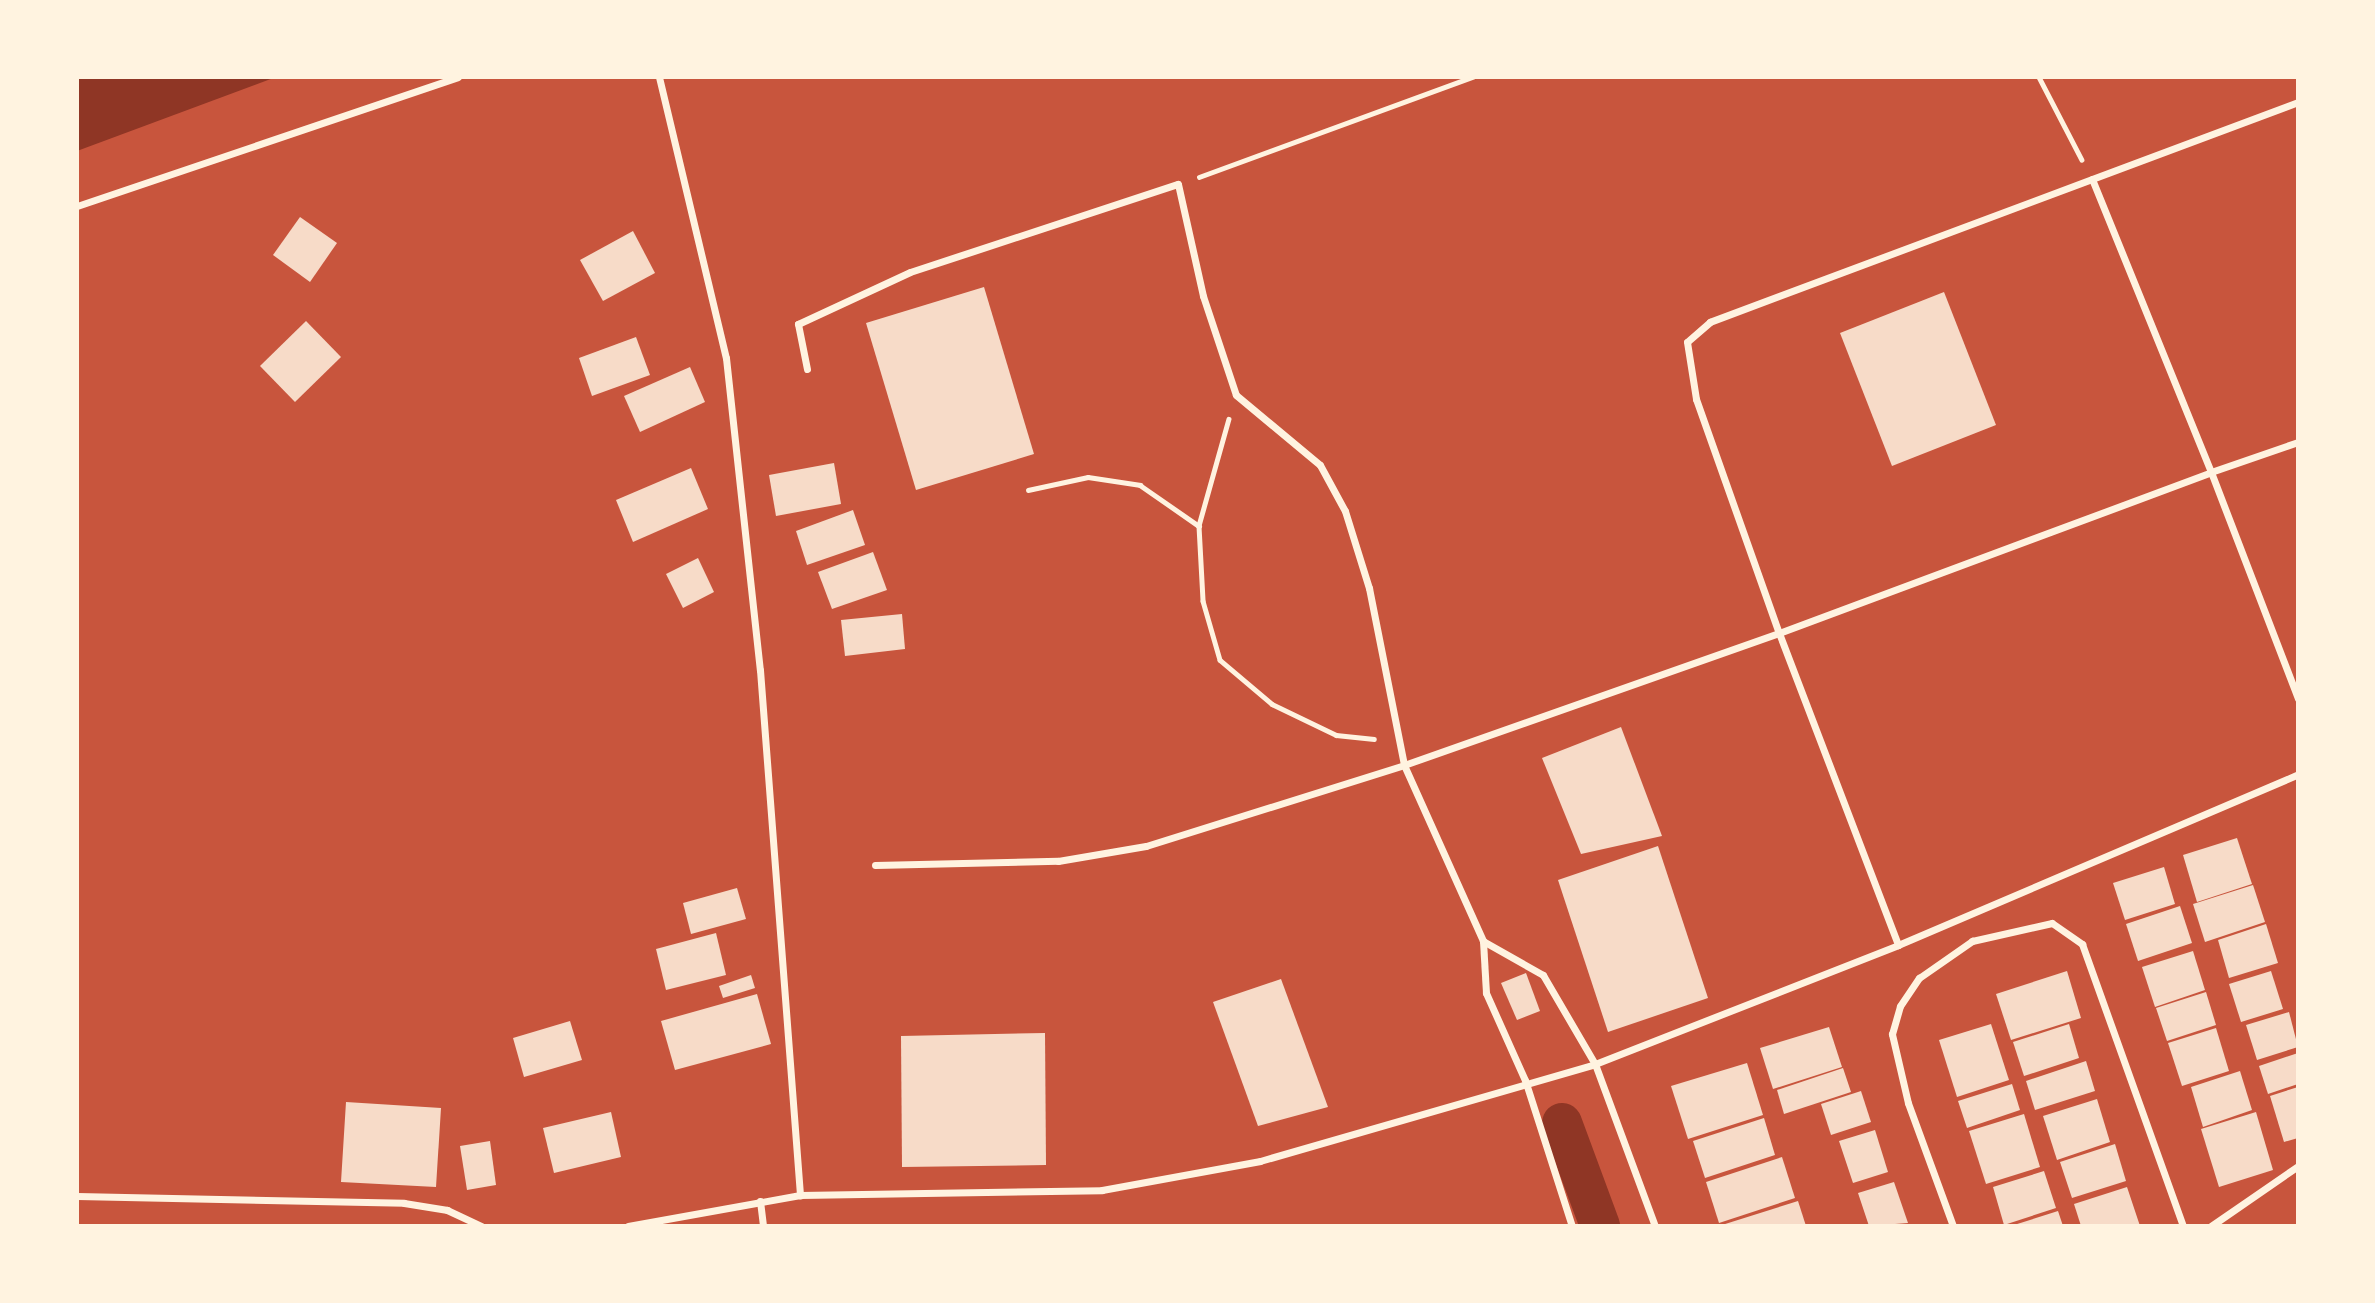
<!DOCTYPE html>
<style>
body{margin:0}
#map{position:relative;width:2375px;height:1303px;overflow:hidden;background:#c8553d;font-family:"Exo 2",sans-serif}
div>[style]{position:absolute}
.water>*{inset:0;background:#8f3625}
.canal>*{height:40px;margin:-20px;padding:0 20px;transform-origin:20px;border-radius:20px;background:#8f3625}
.building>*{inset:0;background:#f7dbc8}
.path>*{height:4.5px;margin:-2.25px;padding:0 2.25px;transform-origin:2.25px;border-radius:2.25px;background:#fff3e0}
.minor>*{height:7px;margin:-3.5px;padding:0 3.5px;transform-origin:3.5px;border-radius:3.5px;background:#fff3e0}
span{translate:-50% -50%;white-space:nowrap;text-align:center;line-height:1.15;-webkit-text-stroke:7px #fff3e0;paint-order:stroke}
.frame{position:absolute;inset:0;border:79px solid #fff3e0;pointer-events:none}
</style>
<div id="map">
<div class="water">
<div style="clip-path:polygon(77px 77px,276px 77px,77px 151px)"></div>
</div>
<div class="canal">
<div style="left:1562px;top:1123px;width:110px;rotate:69.7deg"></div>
</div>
<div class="building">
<div style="clip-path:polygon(300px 217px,337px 243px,310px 282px,273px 255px)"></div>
<div style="clip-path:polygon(633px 231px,655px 273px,603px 301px,580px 260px)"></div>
<div style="clip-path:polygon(984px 287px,1034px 454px,916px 490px,866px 323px)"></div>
<div style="clip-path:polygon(1944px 292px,1996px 425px,1892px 466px,1840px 333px)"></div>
<div style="clip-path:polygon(306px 321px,341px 357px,295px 402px,260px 366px)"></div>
<div style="clip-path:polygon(636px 337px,650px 375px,592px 396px,579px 358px)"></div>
<div style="clip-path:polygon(690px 367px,705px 402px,640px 432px,624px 396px)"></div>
<div style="clip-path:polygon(834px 463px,841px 504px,776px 516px,769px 475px)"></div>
<div style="clip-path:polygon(691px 468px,708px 509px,633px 542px,616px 500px)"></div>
<div style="clip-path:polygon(853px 510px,865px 545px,807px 565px,796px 531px)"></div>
<div style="clip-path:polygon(873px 552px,887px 590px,832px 609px,818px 572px)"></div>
<div style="clip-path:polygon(698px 558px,714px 592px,683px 608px,666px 574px)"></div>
<div style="clip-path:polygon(902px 614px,905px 649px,845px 656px,841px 620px)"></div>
<div style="clip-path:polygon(1621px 727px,1662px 836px,1581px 854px,1542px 758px)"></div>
<div style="clip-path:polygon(2237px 838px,2252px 884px,2197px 902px,2183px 855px)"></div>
<div style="clip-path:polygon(1658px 846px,1708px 998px,1608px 1032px,1558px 880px)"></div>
<div style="clip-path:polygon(2164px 867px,2175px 904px,2125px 920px,2113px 883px)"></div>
<div style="clip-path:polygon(2253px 885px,2265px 922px,2205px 942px,2193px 904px)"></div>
<div style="clip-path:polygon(737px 888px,746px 919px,691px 934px,683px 903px)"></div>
<div style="clip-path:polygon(2180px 906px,2192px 943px,2138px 961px,2126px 924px)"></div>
<div style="clip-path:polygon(2266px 924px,2278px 963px,2229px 978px,2218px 940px)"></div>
<div style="clip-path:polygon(716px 933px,726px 975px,666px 990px,656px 949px)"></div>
<div style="clip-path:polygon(2193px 951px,2205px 990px,2155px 1007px,2142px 967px)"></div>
<div style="clip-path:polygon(2067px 971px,2081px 1018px,2011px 1040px,1996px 994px)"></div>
<div style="clip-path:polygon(2271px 971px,2283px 1009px,2241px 1022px,2229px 984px)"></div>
<div style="clip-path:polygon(1526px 973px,1540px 1011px,1517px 1020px,1501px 983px)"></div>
<div style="clip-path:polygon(751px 975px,755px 988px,723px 998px,719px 986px)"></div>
<div style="clip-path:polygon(1281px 979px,1328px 1107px,1258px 1126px,1213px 1002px)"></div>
<div style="clip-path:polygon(2206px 992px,2216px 1025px,2167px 1041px,2156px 1008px)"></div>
<div style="clip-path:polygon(757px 994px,771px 1044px,675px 1070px,661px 1021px)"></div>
<div style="clip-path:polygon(2289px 1012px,2298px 1047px,2257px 1060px,2246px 1025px)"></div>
<div style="clip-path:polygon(570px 1021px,582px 1060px,524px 1077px,513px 1038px)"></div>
<div style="clip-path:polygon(1991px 1024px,2009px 1080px,1957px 1097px,1939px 1040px)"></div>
<div style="clip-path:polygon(2069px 1024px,2079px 1058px,2024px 1076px,2013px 1042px)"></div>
<div style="clip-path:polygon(1829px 1027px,1842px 1067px,1773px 1089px,1760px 1048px)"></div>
<div style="clip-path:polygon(2216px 1028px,2229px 1071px,2182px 1086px,2168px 1043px)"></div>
<div style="clip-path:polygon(1045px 1033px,1046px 1165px,902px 1167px,901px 1036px)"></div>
<div style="clip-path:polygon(2298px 1053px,2298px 1084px,2268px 1094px,2259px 1066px)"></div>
<div style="clip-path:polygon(2086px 1061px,2095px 1091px,2035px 1110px,2026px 1081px)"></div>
<div style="clip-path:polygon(1747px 1063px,1763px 1115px,1688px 1139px,1671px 1086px)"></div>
<div style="clip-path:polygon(1843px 1068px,1851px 1092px,1784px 1114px,1777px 1090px)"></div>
<div style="clip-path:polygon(2240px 1071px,2252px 1110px,2203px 1127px,2191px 1087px)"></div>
<div style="clip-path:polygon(2012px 1084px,2020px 1110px,1967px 1128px,1958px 1101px)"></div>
<div style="clip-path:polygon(2298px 1087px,2298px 1138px,2284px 1142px,2270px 1096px)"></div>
<div style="clip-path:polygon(1861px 1091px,1871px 1122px,1831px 1135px,1821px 1104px)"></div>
<div style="clip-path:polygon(2097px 1099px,2110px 1142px,2057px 1160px,2043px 1116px)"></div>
<div style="clip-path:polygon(346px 1102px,441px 1108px,436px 1187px,341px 1182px)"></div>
<div style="clip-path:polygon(611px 1112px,621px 1157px,554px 1173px,543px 1128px)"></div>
<div style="clip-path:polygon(2256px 1112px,2273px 1170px,2219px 1187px,2201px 1129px)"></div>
<div style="clip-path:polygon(2024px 1114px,2040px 1167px,1986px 1184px,1969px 1131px)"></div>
<div style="clip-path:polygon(1764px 1118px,1775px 1155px,1705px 1178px,1693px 1141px)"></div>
<div style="clip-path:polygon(1875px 1130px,1888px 1172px,1853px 1183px,1839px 1141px)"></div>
<div style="clip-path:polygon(490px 1141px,496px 1185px,467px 1190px,460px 1146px)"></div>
<div style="clip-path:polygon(2115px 1144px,2126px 1181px,2072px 1198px,2060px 1162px)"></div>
<div style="clip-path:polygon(1782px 1157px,1795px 1198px,1719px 1223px,1706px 1182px)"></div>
<div style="clip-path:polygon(2044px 1171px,2056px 1208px,2004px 1225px,1993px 1187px)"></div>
<div style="clip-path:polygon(1894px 1182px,1908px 1223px,1869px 1226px,1858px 1193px)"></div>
<div style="clip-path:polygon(2127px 1187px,2140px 1226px,2081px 1226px,2074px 1204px)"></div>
<div style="clip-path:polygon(1798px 1201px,1806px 1226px,1722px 1226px,1722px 1225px)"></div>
<div style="clip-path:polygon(2058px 1211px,2063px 1226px,2014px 1226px,2014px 1225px)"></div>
</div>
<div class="path">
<div style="left:2039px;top:77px;width:93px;rotate:62.6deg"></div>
<div style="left:1199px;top:177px;width:292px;rotate:-20.1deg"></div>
<div style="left:1229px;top:419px;width:111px;rotate:105.7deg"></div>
<div style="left:1199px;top:526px;width:75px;rotate:86.9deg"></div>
<div style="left:1203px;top:601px;width:61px;rotate:73.9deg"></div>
<div style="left:1220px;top:660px;width:68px;rotate:40.2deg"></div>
<div style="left:1272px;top:704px;width:71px;rotate:25.8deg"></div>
<div style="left:1336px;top:735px;width:38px;rotate:6deg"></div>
<div style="left:1028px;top:490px;width:61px;rotate:-12.2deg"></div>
<div style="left:1088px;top:477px;width:53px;rotate:8.7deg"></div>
<div style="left:1140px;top:485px;width:72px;rotate:34.8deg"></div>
</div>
<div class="minor">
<div style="left:659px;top:77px;width:289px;rotate:76.6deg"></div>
<div style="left:726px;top:358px;width:314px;rotate:83.8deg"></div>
<div style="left:760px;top:670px;width:527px;rotate:85.64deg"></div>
<div style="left:2092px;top:179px;width:220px;rotate:-20.5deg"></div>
<div style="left:77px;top:206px;width:402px;rotate:-18.7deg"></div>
<div style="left:807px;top:369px;width:46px;rotate:-101.3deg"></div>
<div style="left:798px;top:324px;width:123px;rotate:-24.9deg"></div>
<div style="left:910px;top:272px;width:282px;rotate:-18.2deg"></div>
<div style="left:1178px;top:184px;width:115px;rotate:77.4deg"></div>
<div style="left:1203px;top:296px;width:104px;rotate:71.6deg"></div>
<div style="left:1236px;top:395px;width:109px;rotate:39.8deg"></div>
<div style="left:1320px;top:465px;width:52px;rotate:61.5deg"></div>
<div style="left:1345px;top:511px;width:81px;rotate:72.7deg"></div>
<div style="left:1369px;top:588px;width:180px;rotate:78.8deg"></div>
<div style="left:1404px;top:765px;width:193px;rotate:65.8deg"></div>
<div style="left:1483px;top:941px;width:52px;rotate:86.7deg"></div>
<div style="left:1486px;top:993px;width:95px;rotate:65.9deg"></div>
<div style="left:1525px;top:1080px;width:153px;rotate:72.2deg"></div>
<div style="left:2298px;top:442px;width:92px;rotate:161deg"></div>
<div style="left:2211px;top:472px;width:243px;rotate:69deg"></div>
<div style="left:875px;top:865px;width:183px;rotate:-1.3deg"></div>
<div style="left:1058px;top:861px;width:89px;rotate:-9.7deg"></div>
<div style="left:1146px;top:846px;width:270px;rotate:-17.4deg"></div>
<div style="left:1404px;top:765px;width:398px;rotate:-19.4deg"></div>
<div style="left:1779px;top:633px;width:461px;rotate:-20.4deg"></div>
<div style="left:2211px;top:472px;width:316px;rotate:-112.1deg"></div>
<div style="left:2092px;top:179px;width:408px;rotate:159.5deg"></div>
<div style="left:1710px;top:322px;width:30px;rotate:139deg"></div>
<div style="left:1687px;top:342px;width:58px;rotate:81deg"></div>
<div style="left:1696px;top:399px;width:248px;rotate:70.5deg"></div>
<div style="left:1779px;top:633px;width:334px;rotate:69.1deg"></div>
<div style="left:1483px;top:941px;width:69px;rotate:29.5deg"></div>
<div style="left:1543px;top:975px;width:103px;rotate:59.7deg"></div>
<div style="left:1595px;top:1064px;width:173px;rotate:69.7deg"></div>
<div style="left:77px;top:1196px;width:327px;rotate:1.2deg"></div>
<div style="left:404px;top:1203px;width:44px;rotate:9.2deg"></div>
<div style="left:447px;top:1210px;width:38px;rotate:25deg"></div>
<div style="left:760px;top:1201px;width:25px;rotate:83deg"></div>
<div style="left:628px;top:1226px;width:175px;rotate:-10.2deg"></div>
<div style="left:800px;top:1195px;width:302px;rotate:-0.9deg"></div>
<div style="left:1102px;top:1190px;width:161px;rotate:-10.4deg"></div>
<div style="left:1260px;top:1161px;width:349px;rotate:-16.1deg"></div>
<div style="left:1595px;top:1064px;width:326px;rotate:-21.4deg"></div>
<div style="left:1898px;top:945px;width:435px;rotate:-23.1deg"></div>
<div style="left:1953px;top:1226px;width:131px;rotate:-110.1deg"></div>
<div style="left:1908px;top:1103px;width:71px;rotate:-103.1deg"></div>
<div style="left:1892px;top:1034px;width:29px;rotate:-74deg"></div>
<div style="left:1900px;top:1006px;width:34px;rotate:-56deg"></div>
<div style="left:1919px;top:978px;width:65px;rotate:-34.9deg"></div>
<div style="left:1972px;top:941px;width:82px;rotate:-12.7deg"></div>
<div style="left:2052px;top:923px;width:37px;rotate:35deg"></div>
<div style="left:2082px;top:944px;width:300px;rotate:70.3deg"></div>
<div style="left:2211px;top:1226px;width:106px;rotate:-34.6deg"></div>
</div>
<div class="frame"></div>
</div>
